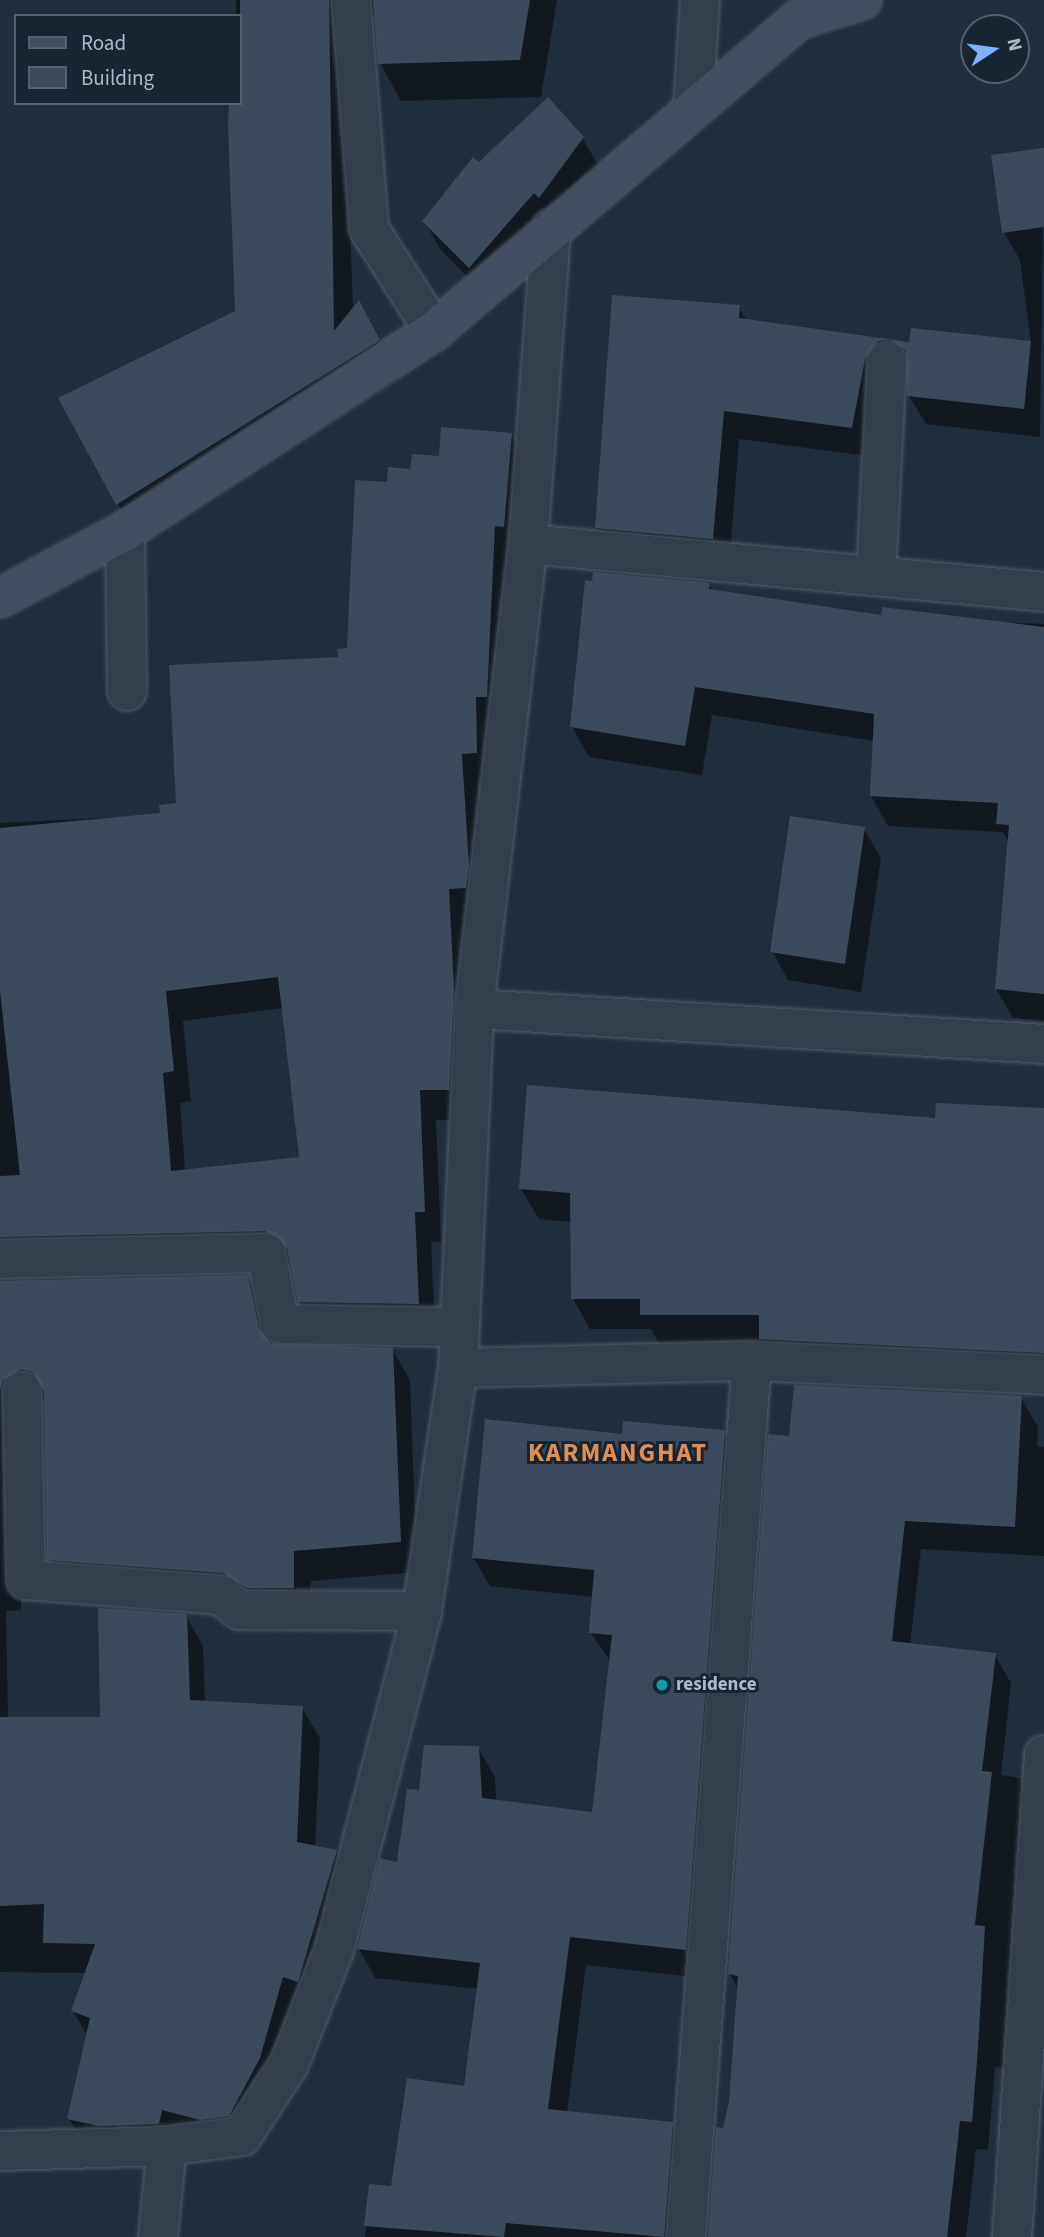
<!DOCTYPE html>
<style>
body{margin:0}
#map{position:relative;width:1044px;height:2237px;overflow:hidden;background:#202d3d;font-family:"Source Sans 3",sans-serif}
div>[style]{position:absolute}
.shadow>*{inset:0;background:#0007}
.building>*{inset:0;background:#3b4b5d}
.roads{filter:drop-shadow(0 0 2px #525c6b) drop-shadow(0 0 2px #525c6b)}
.street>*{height:38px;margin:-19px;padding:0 19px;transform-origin:19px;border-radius:19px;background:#343f4d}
.secondary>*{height:38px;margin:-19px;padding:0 19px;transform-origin:19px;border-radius:19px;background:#424e61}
.dots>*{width:19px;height:19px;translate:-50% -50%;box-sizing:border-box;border:4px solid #192432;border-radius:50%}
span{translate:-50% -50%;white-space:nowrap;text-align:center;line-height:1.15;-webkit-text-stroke:6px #192432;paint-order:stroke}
.poi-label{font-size:19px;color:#afb9c9;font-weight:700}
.left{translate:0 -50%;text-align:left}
.district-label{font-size:26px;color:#df8e54;font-weight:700;letter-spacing:2px}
.legend{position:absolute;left:14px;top:14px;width:228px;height:91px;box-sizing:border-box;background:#192432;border:2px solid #55606e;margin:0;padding:9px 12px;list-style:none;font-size:21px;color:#afb9c9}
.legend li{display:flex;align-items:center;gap:14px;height:35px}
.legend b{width:35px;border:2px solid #55606e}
.north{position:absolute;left:960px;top:14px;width:70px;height:70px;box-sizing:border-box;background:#192432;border:2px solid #55606e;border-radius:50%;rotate:77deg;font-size:19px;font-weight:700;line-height:28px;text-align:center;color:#afb9c9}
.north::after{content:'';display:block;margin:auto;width:24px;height:32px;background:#7eb2ff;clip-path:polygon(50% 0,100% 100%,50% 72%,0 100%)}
</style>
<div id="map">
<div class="shadow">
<div style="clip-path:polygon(236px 0,557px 0,541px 97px,401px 101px,380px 63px,374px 16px,359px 20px,348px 165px,353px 310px,359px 303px,400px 378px,139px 542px,60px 399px,236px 312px)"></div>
<div style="clip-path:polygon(582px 138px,599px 166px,486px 296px,441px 250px,424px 221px,479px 165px)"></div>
<div style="clip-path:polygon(1044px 149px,1040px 437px,926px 424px,909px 396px,905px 367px,868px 456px,739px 439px,729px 567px,614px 557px,597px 528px,739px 307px,747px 321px,911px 344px,912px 330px,1031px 343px,1020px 260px,1004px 233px,993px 157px)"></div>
<div style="clip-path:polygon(evenodd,511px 435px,529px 465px,493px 783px,478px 783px,485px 896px,465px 1120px,436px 1120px,441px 1242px,431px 1242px,435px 1334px,317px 1332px,300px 1302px,293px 1268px,284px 1261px,5px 1271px,0 1280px,0 823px,162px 815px,177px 805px,349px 650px,389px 483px,511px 435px,283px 1008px,301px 1159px,185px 1171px,180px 1103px,191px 1101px,183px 1021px,283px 1008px)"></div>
<div style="clip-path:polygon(709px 585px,713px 592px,883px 617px,1044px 624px,1044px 1021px,1013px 1018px,996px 989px,1009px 843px,1003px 832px,888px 826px,871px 796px,874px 741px,712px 715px,702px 775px,589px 757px,572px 727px)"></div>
<div style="clip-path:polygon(864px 829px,881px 858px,861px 992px,788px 980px,772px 951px)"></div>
<div style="clip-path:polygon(1044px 1108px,1044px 1382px,660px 1345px,651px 1329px,590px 1329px,573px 1299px,572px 1222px,539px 1219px,521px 1189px)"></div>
<div style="clip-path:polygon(247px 1277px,265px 1307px,272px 1346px,392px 1349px,410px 1380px,417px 1572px,311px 1581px,310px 1618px,67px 1590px,49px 1559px,46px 1402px,41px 1399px,17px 1422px,21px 1610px,6px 1611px,8px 1719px,102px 1719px,186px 1616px,203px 1646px,205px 1703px,302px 1708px,320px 1738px,315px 1847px,336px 1851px,354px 1882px,246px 2146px,87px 2149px,69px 2119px,88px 2037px,73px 2011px,86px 1973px,0 1972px,0 1283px)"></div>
<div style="clip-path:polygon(1021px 1398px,1038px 1427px,1037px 1446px,1044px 1447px,1044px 1556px,921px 1549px,910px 1644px,994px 1654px,1011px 1683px,1001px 1775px,1020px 1778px,1036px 1807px,1019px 2069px,995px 2067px,988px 2150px,976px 2149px,966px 2237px,710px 2237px,731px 2102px,739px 1990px,730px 1974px,790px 1438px)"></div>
<div style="clip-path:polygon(724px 1432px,741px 1461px,702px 1978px,586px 1965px,567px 2113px,672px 2124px,688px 2153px,682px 2237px,365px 2237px,371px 2185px,392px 2188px,466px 2088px,479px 1989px,375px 1978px,359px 1949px,399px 1864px,420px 1792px,478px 1748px,495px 1777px,496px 1801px,594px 1814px,611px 1662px,591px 1633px,593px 1597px,490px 1586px,473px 1557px,624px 1436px)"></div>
</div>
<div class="building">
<div style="clip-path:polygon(240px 0,329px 0,334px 331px,359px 300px,380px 340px,116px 505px,58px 398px,235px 311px,228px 125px,229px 103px,240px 103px)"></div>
<div style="clip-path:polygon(373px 0,530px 0,520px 60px,378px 64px)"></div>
<div style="clip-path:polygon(548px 97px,584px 137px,539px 198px,534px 193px,469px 268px,422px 221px,473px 157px,479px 162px)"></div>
<div style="clip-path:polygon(1044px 148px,1044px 227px,1002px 233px,991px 155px)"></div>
<div style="clip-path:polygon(612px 295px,740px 305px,739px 318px,909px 342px,911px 328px,1031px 341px,1024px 409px,907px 396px,906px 350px,889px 339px,878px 341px,865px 359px,852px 428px,724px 411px,713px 539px,595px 528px)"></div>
<div style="clip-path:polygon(evenodd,441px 427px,512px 433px,504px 527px,495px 526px,487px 697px,476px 697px,477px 753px,462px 754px,469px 865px,466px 888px,449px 889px,454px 989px,449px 1090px,420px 1090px,425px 1212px,415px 1212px,419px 1304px,298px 1302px,287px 1248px,266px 1231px,0 1237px,0 1176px,20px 1175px,0 991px,0 828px,160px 813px,159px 805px,176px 803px,169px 665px,338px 657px,337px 649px,347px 648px,355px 480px,387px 482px,388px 467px,410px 469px,412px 454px,439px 456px,441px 427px,278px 977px,299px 1157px,171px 1171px,163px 1073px,174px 1071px,166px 991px,278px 977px)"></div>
<div style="clip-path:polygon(593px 572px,710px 583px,709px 589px,881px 615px,882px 607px,1044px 627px,1044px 994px,995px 989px,1009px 825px,996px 824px,998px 803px,870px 796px,874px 714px,695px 687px,685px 746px,570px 727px,585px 580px,592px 581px)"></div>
<div style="clip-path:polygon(790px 816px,865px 827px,845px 964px,770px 952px)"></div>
<div style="clip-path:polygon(527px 1085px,935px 1118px,936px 1103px,1044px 1108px,1044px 1353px,759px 1339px,759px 1315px,640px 1315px,640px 1299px,571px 1299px,570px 1193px,519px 1189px)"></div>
<div style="clip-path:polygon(248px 1275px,259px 1329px,271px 1344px,393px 1348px,401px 1542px,294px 1551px,294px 1588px,247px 1588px,223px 1573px,47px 1560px,44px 1391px,33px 1372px,21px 1369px,3px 1380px,0 1391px,0 1580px,0 1281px)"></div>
<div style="clip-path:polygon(794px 1385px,1022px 1396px,1015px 1527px,905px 1521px,892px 1641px,996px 1653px,982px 1771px,992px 1772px,975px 1925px,985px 1926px,978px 2048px,972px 2122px,960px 2121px,947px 2237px,708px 2237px,716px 2127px,723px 2128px,729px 2102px,738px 1976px,728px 1974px,768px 1434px,789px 1436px)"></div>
<div style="clip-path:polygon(485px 1419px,622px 1434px,623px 1421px,725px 1430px,686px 1950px,570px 1937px,548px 2109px,673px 2122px,664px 2237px,506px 2223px,504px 2237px,364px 2226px,369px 2184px,391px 2186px,407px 2078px,464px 2086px,480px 1963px,357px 1949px,380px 1858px,397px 1862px,407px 1789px,419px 1790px,424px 1745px,479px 1746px,482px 1798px,592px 1812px,612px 1635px,589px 1633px,594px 1570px,472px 1558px)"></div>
<div style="clip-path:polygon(98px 1608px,187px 1614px,190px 1700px,303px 1706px,297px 1842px,337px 1850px,298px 1982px,283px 1977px,260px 2058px,229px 2116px,200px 2120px,162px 2110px,159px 2124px,98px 2126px,67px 2119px,90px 2018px,71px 2011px,95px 1944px,43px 1943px,44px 1904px,0 1906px,0 1717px,100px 1717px)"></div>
</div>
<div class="roads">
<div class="street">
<div style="left:351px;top:0;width:230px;rotate:85.5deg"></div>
<div style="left:369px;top:229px;width:121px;rotate:57.5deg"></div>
<div style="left:693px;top:109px;width:109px;rotate:-86.3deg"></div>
<div style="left:125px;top:531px;width:160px;rotate:89.3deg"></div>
<div style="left:528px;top:544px;width:518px;rotate:5.31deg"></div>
<div style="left:876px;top:576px;width:215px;rotate:-87.1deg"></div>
<div style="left:474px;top:1009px;width:571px;rotate:3.51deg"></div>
<div style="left:0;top:1259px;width:266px;rotate:-1.3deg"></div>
<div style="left:266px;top:1253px;width:72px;rotate:78.8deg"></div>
<div style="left:280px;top:1324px;width:179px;rotate:1deg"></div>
<div style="left:458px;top:1368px;width:294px;rotate:-1.4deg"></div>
<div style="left:752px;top:1361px;width:292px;rotate:2.7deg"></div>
<div style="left:22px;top:1391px;width:189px;rotate:88.8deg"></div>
<div style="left:26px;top:1580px;width:196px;rotate:4.4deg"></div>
<div style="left:221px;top:1595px;width:23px;rotate:40deg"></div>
<div style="left:239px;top:1610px;width:183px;rotate:0.3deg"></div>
<div style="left:0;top:2151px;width:167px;rotate:-1.7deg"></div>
<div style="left:158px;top:2237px;width:91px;rotate:-84.4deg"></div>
<div style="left:167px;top:2146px;width:76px;rotate:-7.6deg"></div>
<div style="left:242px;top:2136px;width:86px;rotate:-56.9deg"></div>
<div style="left:289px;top:2064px;width:123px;rotate:-68.5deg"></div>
<div style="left:334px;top:1950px;width:350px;rotate:-75.4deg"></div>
<div style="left:422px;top:1611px;width:246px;rotate:-81.6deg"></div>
<div style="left:458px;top:1368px;width:359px;rotate:-87.4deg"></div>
<div style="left:474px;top:1009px;width:468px;rotate:-83.4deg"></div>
<div style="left:528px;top:544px;width:316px;rotate:-85.8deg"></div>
<div style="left:686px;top:2237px;width:878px;rotate:-85.69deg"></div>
<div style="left:1012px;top:2237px;width:483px;rotate:-86.2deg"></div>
</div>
<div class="secondary">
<div style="left:0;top:598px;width:142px;rotate:-28.2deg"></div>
<div style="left:125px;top:531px;width:368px;rotate:-32.9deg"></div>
<div style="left:434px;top:331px;width:480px;rotate:-40.5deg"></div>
<div style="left:799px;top:19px;width:66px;rotate:-16.8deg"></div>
</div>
</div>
<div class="dots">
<div style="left:662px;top:1685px;background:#0f9aa8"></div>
</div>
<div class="poi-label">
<span class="left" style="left:676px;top:1685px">residence</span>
</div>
<div class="district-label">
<span style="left:618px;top:1453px">KARMANGHAT</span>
</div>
<ul class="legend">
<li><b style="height:9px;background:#424e61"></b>Road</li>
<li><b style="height:19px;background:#3b4b5d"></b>Building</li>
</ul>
<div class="north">N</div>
</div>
